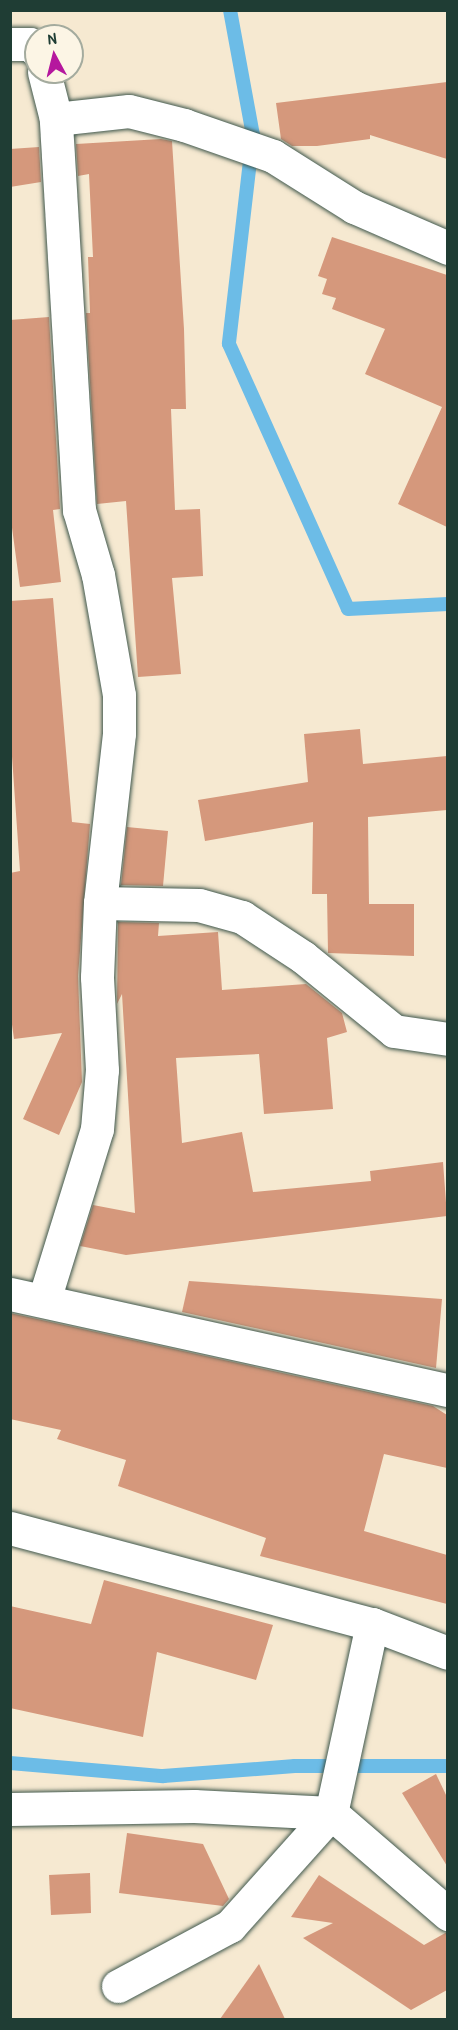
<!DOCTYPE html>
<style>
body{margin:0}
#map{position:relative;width:458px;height:2030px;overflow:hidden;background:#f6e9d1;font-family:"Patrick Hand",sans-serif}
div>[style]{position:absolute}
.stream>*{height:14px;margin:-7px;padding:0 7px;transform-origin:7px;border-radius:7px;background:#6cbce7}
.building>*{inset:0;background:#d5987c}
.roads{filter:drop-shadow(0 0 2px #3f574c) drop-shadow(0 0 2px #3f574c)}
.street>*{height:33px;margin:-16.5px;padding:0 16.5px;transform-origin:16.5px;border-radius:16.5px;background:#fff}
span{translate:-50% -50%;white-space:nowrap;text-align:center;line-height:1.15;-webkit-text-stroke:5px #fcf5e5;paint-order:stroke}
.frame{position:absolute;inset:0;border:12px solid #1f3d34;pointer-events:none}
.north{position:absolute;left:24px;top:24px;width:60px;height:60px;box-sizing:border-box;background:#fcf5e5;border:2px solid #a4ab9e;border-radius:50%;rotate:353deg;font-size:16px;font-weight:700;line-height:24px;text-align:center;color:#1f3d34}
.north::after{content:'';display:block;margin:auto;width:21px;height:27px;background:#b5179e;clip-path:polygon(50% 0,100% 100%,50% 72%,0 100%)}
</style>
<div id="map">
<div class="stream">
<div style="left:230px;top:10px;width:127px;rotate:79.6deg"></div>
<div style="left:253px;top:135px;width:210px;rotate:96.6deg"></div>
<div style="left:229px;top:344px;width:290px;rotate:65.8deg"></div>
<div style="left:348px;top:609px;width:100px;rotate:-2.9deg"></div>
<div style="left:10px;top:1763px;width:154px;rotate:4.9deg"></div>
<div style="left:163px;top:1776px;width:132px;rotate:-4.3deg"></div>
<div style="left:295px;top:1766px;width:153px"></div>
</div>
<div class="building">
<div style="clip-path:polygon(447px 82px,447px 159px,370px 135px,370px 139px,317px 146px,292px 146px,281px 139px,276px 103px)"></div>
<div style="clip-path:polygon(161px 139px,172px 141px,184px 329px,186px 409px,171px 409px,175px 510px,200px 509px,203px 576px,172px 578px,181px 674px,138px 677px,126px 501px,97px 504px,86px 313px,90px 313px,88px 257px,93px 257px,89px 174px,78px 176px,76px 144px)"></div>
<div style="clip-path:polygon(39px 147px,41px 182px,10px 187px,10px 149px)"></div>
<div style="clip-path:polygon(332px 237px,447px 275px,447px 527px,398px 504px,442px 407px,365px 374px,385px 329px,332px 309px,336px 298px,322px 294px,327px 279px,318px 276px)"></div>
<div style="clip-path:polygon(49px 317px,60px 509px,53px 510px,61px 582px,20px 587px,10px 513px,10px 320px)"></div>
<div style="clip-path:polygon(53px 598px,72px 822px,90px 824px,78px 976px,82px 1082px,59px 1135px,23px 1119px,62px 1033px,14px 1039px,10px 1010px,10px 873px,20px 871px,10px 728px,10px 601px)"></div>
<div style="clip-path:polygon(360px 729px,363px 764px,447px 756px,447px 810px,368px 817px,369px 904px,414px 904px,414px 956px,328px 953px,327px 894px,312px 894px,313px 822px,205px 841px,198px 800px,308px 782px,304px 734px)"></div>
<div style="clip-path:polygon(127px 827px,168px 831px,163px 886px,121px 885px)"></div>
<div style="clip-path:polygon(118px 922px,159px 923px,158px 936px,218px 932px,222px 990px,306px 984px,342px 1013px,347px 1032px,327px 1038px,333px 1109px,264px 1114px,259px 1054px,176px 1058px,182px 1143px,242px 1132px,253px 1192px,371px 1181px,370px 1171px,443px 1162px,447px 1216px,126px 1255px,80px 1246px,93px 1205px,135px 1213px,122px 994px,117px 1004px)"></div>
<div style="clip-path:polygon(189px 1281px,442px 1299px,436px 1368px,182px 1312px)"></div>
<div style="clip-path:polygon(10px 1313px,433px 1406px,447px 1415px,447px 1468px,384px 1454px,364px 1531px,447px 1555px,447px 1604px,260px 1556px,266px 1538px,118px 1486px,126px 1460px,57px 1439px,61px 1430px,10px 1419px)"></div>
<div style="clip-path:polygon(104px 1580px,273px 1625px,256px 1680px,157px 1652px,143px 1737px,10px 1708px,10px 1606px,91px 1624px)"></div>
<div style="clip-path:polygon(436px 1774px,447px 1797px,447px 1866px,402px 1793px)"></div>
<div style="clip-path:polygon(127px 1833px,203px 1844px,229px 1899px,223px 1906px,119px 1893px)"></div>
<div style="clip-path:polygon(90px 1873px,91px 1913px,51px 1915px,49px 1875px)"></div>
<div style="clip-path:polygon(319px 1875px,424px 1945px,447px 1932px,447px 1990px,411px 2010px,303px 1938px,333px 1923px,291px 1917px)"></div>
<div style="clip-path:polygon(259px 1964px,285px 2019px,220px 2019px)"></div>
</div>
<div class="roads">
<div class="street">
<div style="left:10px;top:44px;width:20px"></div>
<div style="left:30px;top:44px;width:8px;rotate:45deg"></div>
<div style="left:44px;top:72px;width:49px;rotate:75.7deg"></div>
<div style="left:100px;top:903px;width:99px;rotate:1.2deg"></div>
<div style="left:199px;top:905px;width:45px;rotate:15.6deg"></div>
<div style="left:242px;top:917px;width:73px;rotate:33.3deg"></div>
<div style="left:303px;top:957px;width:117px;rotate:39.1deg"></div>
<div style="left:394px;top:1031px;width:55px;rotate:8.4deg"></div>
<div style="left:10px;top:1294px;width:448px;rotate:12.4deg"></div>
<div style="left:44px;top:1300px;width:179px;rotate:-72.8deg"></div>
<div style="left:97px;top:1129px;width:59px;rotate:-85.2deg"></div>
<div style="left:102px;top:1070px;width:93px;rotate:-93.1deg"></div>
<div style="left:97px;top:977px;width:74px;rotate:-87.7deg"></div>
<div style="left:100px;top:903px;width:171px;rotate:-83.6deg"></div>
<div style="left:119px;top:733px;width:38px;rotate:-90deg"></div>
<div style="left:119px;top:695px;width:122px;rotate:-99.9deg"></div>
<div style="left:98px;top:575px;width:68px;rotate:-106.3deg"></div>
<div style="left:79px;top:510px;width:392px;rotate:-93.4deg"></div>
<div style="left:56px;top:119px;width:73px;rotate:-6.3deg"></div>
<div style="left:129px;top:111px;width:57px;rotate:14.3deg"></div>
<div style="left:184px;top:125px;width:94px;rotate:19.2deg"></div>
<div style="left:273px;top:156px;width:96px;rotate:32.2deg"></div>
<div style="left:354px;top:207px;width:103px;rotate:23.6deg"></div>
<div style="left:10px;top:1528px;width:375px;rotate:14.9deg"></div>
<div style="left:372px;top:1624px;width:81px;rotate:20.9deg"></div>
<div style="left:372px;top:1624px;width:193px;rotate:102.2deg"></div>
<div style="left:331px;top:1813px;width:155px;rotate:40.8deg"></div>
<div style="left:10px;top:1809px;width:184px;rotate:-0.9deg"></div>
<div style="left:194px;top:1806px;width:137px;rotate:2.9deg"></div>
<div style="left:118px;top:1986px;width:127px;rotate:-28.2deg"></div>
<div style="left:230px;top:1926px;width:152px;rotate:-48.2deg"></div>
</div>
</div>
<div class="frame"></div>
<div class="north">N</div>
</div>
